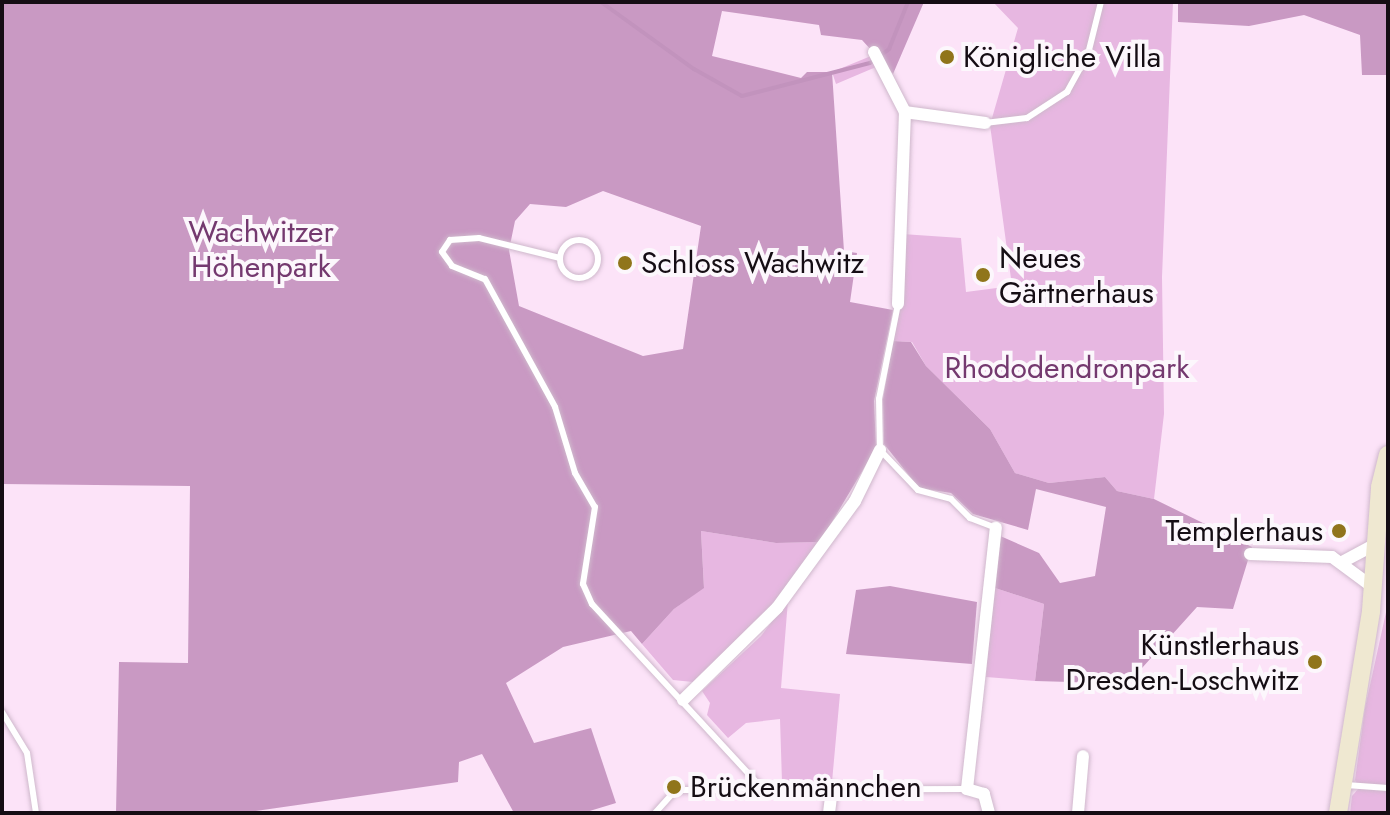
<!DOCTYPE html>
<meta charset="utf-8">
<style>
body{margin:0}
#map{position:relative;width:1390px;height:815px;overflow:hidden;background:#fce3f8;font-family:Jost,sans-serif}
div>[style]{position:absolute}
.green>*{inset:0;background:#e7b7e1}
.forest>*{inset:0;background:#c999c3}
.stream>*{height:4px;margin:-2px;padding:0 2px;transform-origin:2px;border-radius:2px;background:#c293bd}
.roads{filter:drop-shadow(0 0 2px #cfb8cc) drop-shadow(0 0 2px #cfb8cc)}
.lane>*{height:6px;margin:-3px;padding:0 3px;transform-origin:3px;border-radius:3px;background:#fff}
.lane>.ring{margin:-3px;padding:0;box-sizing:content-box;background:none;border:6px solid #fff;border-radius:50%}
.street>*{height:12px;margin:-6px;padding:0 6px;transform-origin:6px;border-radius:6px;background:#fff}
.secondary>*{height:18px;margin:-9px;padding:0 9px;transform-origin:9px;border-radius:9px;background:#efe8d1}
.dots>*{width:22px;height:22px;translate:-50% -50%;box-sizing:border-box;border:4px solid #fcf7fc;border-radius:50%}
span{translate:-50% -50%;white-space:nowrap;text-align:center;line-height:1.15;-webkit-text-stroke:8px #fcf7fc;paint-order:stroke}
.poi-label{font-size:30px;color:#150d14}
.left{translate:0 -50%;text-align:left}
.right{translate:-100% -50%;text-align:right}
.park-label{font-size:30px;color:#74396f}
.frame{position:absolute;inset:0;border:4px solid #150d14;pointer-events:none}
</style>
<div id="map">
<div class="green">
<div style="clip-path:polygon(993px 2px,1173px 2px,1162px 277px,1164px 414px,1154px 499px,1117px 491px,1105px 477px,1049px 483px,1015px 473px,990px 429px,926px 366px,912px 342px,893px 341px,903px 296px,902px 234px,961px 238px,966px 292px,1012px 286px,990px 125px,1018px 28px)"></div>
<div style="clip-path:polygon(871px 56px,876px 67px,836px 84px,832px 72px)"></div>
<div style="clip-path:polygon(701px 531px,776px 543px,820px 542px,753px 629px,693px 682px,673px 680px,642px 644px,674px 609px,704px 587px)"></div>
<div style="clip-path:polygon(992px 587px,1044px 604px,1035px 681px,986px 677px)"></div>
<div style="clip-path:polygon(788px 600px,781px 688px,840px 694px,832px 782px,782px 782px,780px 719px,746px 723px,728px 738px,707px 715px,710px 703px,702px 691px,761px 636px)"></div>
<div style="clip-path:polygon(1388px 603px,1388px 813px,1350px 813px,1352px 796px,1359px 788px,1355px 780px,1365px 708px)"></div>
</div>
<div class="forest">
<div style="clip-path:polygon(evenodd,2px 2px,924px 2px,893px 74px,862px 40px,821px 35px,819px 25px,722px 11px,712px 56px,801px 78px,807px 72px,832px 72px,844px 251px,857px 253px,850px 302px,893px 310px,874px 401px,876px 448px,820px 542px,776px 543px,701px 531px,704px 588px,674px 609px,642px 644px,631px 631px,563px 647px,506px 683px,534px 743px,591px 728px,616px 803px,583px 813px,514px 813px,482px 754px,459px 762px,458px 782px,241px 813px,116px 813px,119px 662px,188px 663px,190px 486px,2px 484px,2px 2px,603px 191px,701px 226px,683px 349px,643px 356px,519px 306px,509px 250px,515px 221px,530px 204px,566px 207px,603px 191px)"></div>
<div style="clip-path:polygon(1178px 2px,1388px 2px,1388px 75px,1362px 75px,1360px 35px,1304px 15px,1249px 26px,1178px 22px)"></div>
<div style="clip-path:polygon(893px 341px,911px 342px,926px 366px,990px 429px,1015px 473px,1049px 483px,1105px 477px,1117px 491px,1154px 499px,1252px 547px,1233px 609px,1197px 607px,1142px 668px,1106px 683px,1035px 681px,1044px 604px,992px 587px,998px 535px,1039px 553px,1060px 583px,1095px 576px,1106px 507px,1036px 489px,1028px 530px,973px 514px,951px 493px,919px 488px,884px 444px,883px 399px)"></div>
<div style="clip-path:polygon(890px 586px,977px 602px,972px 664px,846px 654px,856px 590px)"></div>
</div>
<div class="stream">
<div style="left:601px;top:2px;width:115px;rotate:35.8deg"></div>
<div style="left:694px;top:69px;width:55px;rotate:29.4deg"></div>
<div style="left:742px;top:96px;width:132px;rotate:-14.5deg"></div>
<div style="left:870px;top:63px;width:24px;rotate:-36deg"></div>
<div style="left:889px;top:49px;width:51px;rotate:-68deg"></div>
</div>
<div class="roads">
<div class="lane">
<div style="left:985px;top:123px;width:42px;rotate:-6.8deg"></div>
<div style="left:1027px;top:118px;width:48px;rotate:-33deg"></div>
<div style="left:1067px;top:92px;width:43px;rotate:-61.1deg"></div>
<div style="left:1088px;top:54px;width:54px;rotate:-76deg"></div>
<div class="ring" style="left:560px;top:240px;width:32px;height:32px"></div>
<div style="left:560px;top:258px;width:83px;rotate:-166.1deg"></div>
<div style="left:479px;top:238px;width:29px;rotate:176deg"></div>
<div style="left:450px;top:240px;width:14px;rotate:124deg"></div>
<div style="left:442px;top:252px;width:17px;rotate:54deg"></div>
<div style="left:452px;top:266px;width:35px;rotate:22deg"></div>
<div style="left:485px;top:279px;width:146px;rotate:61.3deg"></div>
<div style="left:555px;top:407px;width:69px;rotate:73.1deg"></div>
<div style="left:575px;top:473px;width:39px;rotate:60deg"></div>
<div style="left:595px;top:507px;width:78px;rotate:98.9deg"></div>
<div style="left:583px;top:584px;width:22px;rotate:66deg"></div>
<div style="left:592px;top:604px;width:248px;rotate:47.3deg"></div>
<div style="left:898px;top:304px;width:97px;rotate:101.3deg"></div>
<div style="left:879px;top:399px;width:51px;rotate:88.9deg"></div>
<div style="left:880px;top:450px;width:55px;rotate:46.5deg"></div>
<div style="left:918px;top:490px;width:34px;rotate:15deg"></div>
<div style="left:951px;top:499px;width:27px;rotate:45deg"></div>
<div style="left:970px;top:518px;width:28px;rotate:21deg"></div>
<div style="left:2px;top:712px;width:48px;rotate:58.6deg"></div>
<div style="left:27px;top:753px;width:61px;rotate:81.5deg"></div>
<div style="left:1346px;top:785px;width:42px;rotate:4.1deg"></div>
<div style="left:655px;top:813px;width:27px;rotate:-48deg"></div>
<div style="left:673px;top:793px;width:10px;rotate:-17deg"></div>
<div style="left:683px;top:790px;width:284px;rotate:-0.2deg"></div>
</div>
<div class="street">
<div style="left:874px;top:52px;width:68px;rotate:62.7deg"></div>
<div style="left:905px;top:112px;width:192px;rotate:92.1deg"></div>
<div style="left:905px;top:112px;width:81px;rotate:7.8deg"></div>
<div style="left:1250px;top:554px;width:82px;rotate:2.1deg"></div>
<div style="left:1332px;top:557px;width:52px;rotate:36.4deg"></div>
<div style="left:1344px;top:561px;width:38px;rotate:-28deg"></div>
<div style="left:683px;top:700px;width:132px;rotate:-44.4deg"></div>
<div style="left:777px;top:608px;width:132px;rotate:-53.9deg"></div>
<div style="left:855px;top:501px;width:57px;rotate:-63.9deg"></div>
<div style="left:829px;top:813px;width:26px;rotate:-83deg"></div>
<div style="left:989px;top:813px;width:20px;rotate:-105deg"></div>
<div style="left:984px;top:794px;width:18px;rotate:-164deg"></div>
<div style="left:967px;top:789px;width:263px;rotate:-83.7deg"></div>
<div style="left:1078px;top:813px;width:57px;rotate:-85deg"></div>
</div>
<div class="secondary">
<div style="left:1338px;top:813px;width:205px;rotate:-80.7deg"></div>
<div style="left:1371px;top:611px;width:124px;rotate:-85.8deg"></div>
<div style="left:1380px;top:487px;width:33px;rotate:-76deg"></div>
</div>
</div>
<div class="dots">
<div style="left:947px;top:57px;background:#90751b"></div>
<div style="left:625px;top:263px;background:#90751b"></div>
<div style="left:983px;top:275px;background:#90751b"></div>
<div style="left:1339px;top:531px;background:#90751b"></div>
<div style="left:1315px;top:662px;background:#90751b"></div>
<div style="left:674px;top:787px;background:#90751b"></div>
</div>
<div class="poi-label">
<span class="left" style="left:963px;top:57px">Königliche Villa</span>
<span class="left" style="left:999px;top:275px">Neues<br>Gärtnerhaus</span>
<span class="left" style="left:641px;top:263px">Schloss Wachwitz</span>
<span class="right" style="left:1323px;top:531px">Templerhaus</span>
<span class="right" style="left:1299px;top:662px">Künstlerhaus<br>Dresden-Loschwitz</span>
<span class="left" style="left:690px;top:787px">Brückenmännchen</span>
</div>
<div class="park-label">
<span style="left:261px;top:249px">Wachwitzer<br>Höhenpark</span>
<span style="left:1067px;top:368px">Rhododendronpark</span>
</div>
<div class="frame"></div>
</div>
